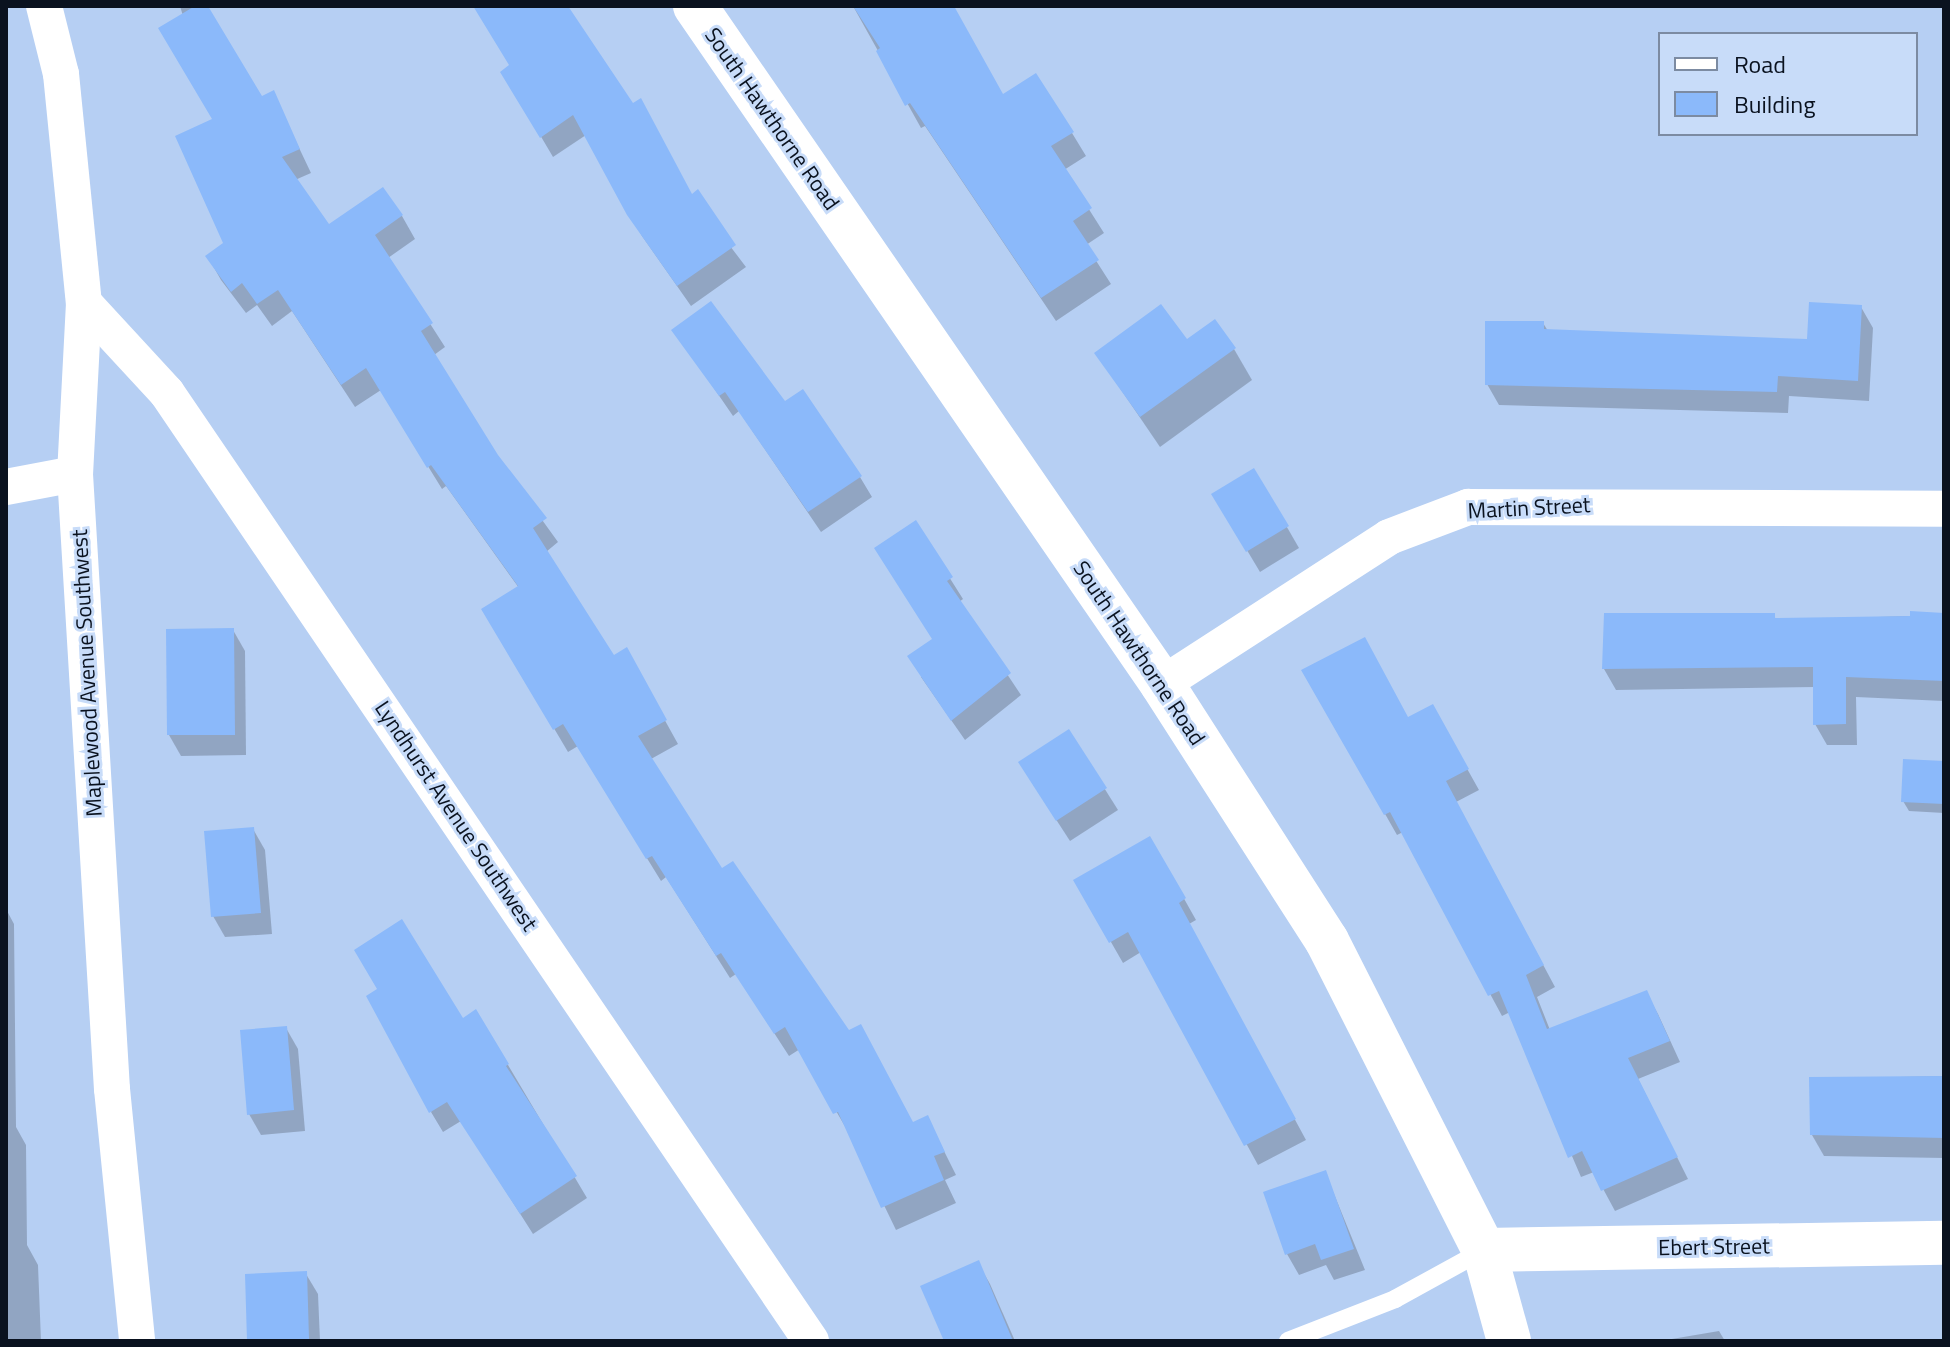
<!DOCTYPE html>
<style>
body{margin:0}
#map{position:relative;width:1950px;height:1347px;overflow:hidden;background:#b6cff3;font-family:"Titillium Web",sans-serif}
div>[style]{position:absolute}
.shadow>*{inset:0;background:#0003}
.building>*{inset:0;background:#8bb9fa}
.service>*{height:18px;margin:-9px;padding:0 9px;transform-origin:9px;border-radius:9px;background:#fff}
.minor>*{height:36px;margin:-18px;padding:0 18px;transform-origin:18px;border-radius:18px;background:#fff}
.tertiary>*{height:44px;margin:-22px;padding:0 22px;transform-origin:22px;border-radius:22px;background:#fff}
.secondary>*{height:44px;margin:-22px;padding:0 22px;transform-origin:22px;border-radius:22px;background:#fff}
span{translate:-50% -50%;white-space:nowrap;text-align:center;line-height:1.15;-webkit-text-stroke:6px #c8dcf9;paint-order:stroke}
.street-label{font-size:22px;color:#0a121f}
.frame{position:absolute;inset:0;border:8px solid #0a121f;pointer-events:none}
.legend{position:absolute;left:1658px;top:32px;width:260px;height:104px;box-sizing:border-box;background:#c8dcf9;border:2px solid #7c8ba2;margin:0;padding:10px 14px;list-style:none;font-size:24px;color:#0a121f}
.legend li{display:flex;align-items:center;gap:16px;height:40px}
.legend b{width:40px;border:2px solid #7c8ba2}
</style>
<div id="map">
<div class="shadow">
<div style="clip-path:polygon(180px 6px,206px 6px,261px 98px,273px 93px,311px 173px,295px 180px,329px 227px,383px 189px,402px 216px,415px 239px,388px 258px,445px 347px,434px 355px,496px 456px,558px 542px,546px 552px,613px 657px,626px 650px,678px 744px,651px 759px,721px 871px,913px 1124px,927px 1117px,956px 1175px,945px 1180px,956px 1203px,896px 1230px,850px 1135px,800px 1049px,789px 1056px,736px 974px,730px 978px,666px 877px,661px 881px,578px 746px,568px 752px,484px 610px,519px 588px,446px 486px,442px 489px,381px 390px,355px 407px,292px 311px,272px 326px,257px 305px,246px 313px,221px 280px,208px 257px,226px 243px,214px 120px)"></div>
<div style="clip-path:polygon(476px 6px,565px 6px,692px 196px,746px 267px,691px 306px,642px 236px,586px 135px,553px 157px,503px 72px,516px 73px)"></div>
<div style="clip-path:polygon(853px 6px,952px 6px,1003px 97px,1072px 133px,1086px 156px,1064px 170px,1104px 233px,1086px 245px,1111px 284px,1056px 321px,925px 126px,921px 128px)"></div>
<div style="clip-path:polygon(1390px 6px,1434px 6px,1434px 8px)"></div>
<div style="clip-path:polygon(1861px 307px,1873px 328px,1869px 401px,1789px 396px,1788px 413px,1499px 405px,1487px 384px,1543px 323px,1548px 331px,1808px 341px)"></div>
<div style="clip-path:polygon(674px 330px,784px 404px,860px 477px,872px 497px,821px 532px,739px 411px,733px 416px)"></div>
<div style="clip-path:polygon(1187px 342px,1234px 349px,1252px 380px,1160px 447px,1096px 353px)"></div>
<div style="clip-path:polygon(1254px 470px,1299px 548px,1260px 572px,1214px 495px)"></div>
<div style="clip-path:polygon(915px 523px,963px 599px,959px 602px,1021px 695px,965px 740px,921px 677px,934px 640px)"></div>
<div style="clip-path:polygon(1774px 615px,1776px 620px,1944px 615px,1944px 701px,1856px 697px,1857px 745px,1827px 745px,1815px 724px,1815px 687px,1616px 690px,1604px 669px)"></div>
<div style="clip-path:polygon(233px 630px,245px 651px,246px 755px,181px 756px,169px 735px)"></div>
<div style="clip-path:polygon(1304px 671px,1408px 720px,1432px 706px,1479px 790px,1456px 802px,1555px 987px,1537px 997px,1550px 1030px,1646px 993px,1658px 1014px,1680px 1062px,1638px 1079px,1688px 1179px,1615px 1211px,1594px 1172px,1581px 1177px,1510px 1012px,1502px 1016px,1403px 832px,1397px 835px)"></div>
<div style="clip-path:polygon(1069px 732px,1118px 810px,1070px 841px,1033px 784px)"></div>
<div style="clip-path:polygon(1944px 763px,1944px 813px,1909px 811px,1903px 801px)"></div>
<div style="clip-path:polygon(253px 829px,265px 850px,272px 934px,225px 937px,213px 916px)"></div>
<div style="clip-path:polygon(1150px 838px,1196px 920px,1189px 924px,1306px 1140px,1258px 1165px,1141px 952px,1123px 963px,1076px 881px)"></div>
<div style="clip-path:polygon(6px 909px,14px 924px,16px 1127px,26px 1145px,27px 1245px,38px 1265px,41px 1341px,6px 1341px)"></div>
<div style="clip-path:polygon(462px 1020px,508px 1065px,587px 1198px,533px 1234px,461px 1121px,443px 1132px,431px 1112px)"></div>
<div style="clip-path:polygon(286px 1028px,298px 1049px,305px 1131px,261px 1135px,249px 1114px)"></div>
<div style="clip-path:polygon(1944px 1076px,1944px 1158px,1824px 1156px,1812px 1135px,1811px 1079px)"></div>
<div style="clip-path:polygon(1325px 1172px,1365px 1270px,1334px 1280px,1326px 1265px,1299px 1275px,1287px 1254px)"></div>
<div style="clip-path:polygon(978px 1263px,990px 1284px,1015px 1341px,946px 1341px)"></div>
<div style="clip-path:polygon(306px 1274px,318px 1294px,320px 1341px,252px 1341px,247px 1276px)"></div>
<div style="clip-path:polygon(1719px 1331px,1725px 1341px,1660px 1341px)"></div>
</div>
<div class="building">
<div style="clip-path:polygon(195px 6px,208px 6px,262px 96px,274px 90px,300px 149px,282px 157px,329px 224px,383px 187px,403px 215px,375px 235px,433px 323px,421px 331px,498px 455px,547px 518px,533px 528px,614px 655px,627px 647px,667px 720px,638px 736px,722px 868px,733px 861px,849px 1030px,861px 1024px,913px 1122px,928px 1115px,945px 1152px,934px 1156px,944px 1180px,881px 1208px,838px 1112px,833px 1114px,785px 1027px,774px 1034px,721px 953px,716px 956px,652px 856px,646px 859px,563px 724px,553px 730px,481px 609px,518px 586px,431px 465px,427px 468px,366px 368px,341px 385px,278px 290px,257px 304px,242px 283px,231px 292px,205px 256px,223px 243px,175px 136px,212px 119px,158px 28px)"></div>
<div style="clip-path:polygon(473px 6px,568px 6px,633px 103px,641px 98px,692px 194px,698px 189px,736px 245px,677px 286px,627px 215px,573px 115px,540px 138px,500px 72px,509px 65px)"></div>
<div style="clip-path:polygon(853px 6px,954px 6px,1003px 94px,1036px 73px,1074px 132px,1051px 146px,1092px 208px,1073px 221px,1099px 260px,1041px 298px,910px 103px,905px 106px,876px 51px,880px 48px)"></div>
<div style="clip-path:polygon(711px 301px,785px 401px,803px 389px,862px 476px,808px 512px,725px 392px,719px 396px,671px 330px)"></div>
<div style="clip-path:polygon(1809px 302px,1862px 305px,1858px 381px,1778px 376px,1777px 392px,1485px 385px,1485px 321px,1544px 321px,1544px 329px,1807px 339px)"></div>
<div style="clip-path:polygon(1161px 304px,1187px 339px,1215px 319px,1236px 348px,1140px 417px,1094px 353px)"></div>
<div style="clip-path:polygon(1254px 468px,1289px 526px,1246px 552px,1211px 494px)"></div>
<div style="clip-path:polygon(916px 520px,953px 577px,947px 581px,1011px 673px,951px 721px,907px 656px,932px 639px,874px 548px)"></div>
<div style="clip-path:polygon(1910px 611px,1944px 613px,1944px 681px,1846px 677px,1846px 724px,1813px 725px,1813px 667px,1602px 669px,1604px 613px,1775px 613px,1775px 618px,1910px 616px)"></div>
<div style="clip-path:polygon(234px 628px,235px 735px,167px 735px,166px 629px)"></div>
<div style="clip-path:polygon(1365px 637px,1408px 717px,1433px 704px,1469px 769px,1446px 781px,1544px 965px,1526px 975px,1547px 1029px,1647px 990px,1670px 1041px,1628px 1058px,1678px 1157px,1601px 1191px,1582px 1151px,1568px 1158px,1499px 991px,1488px 996px,1390px 812px,1384px 815px,1301px 670px)"></div>
<div style="clip-path:polygon(1069px 729px,1107px 788px,1056px 821px,1018px 762px)"></div>
<div style="clip-path:polygon(1903px 759px,1944px 761px,1944px 804px,1901px 802px)"></div>
<div style="clip-path:polygon(254px 827px,261px 913px,211px 917px,204px 831px)"></div>
<div style="clip-path:polygon(1150px 836px,1186px 898px,1179px 903px,1296px 1119px,1244px 1146px,1128px 932px,1109px 943px,1073px 880px)"></div>
<div style="clip-path:polygon(402px 919px,463px 1018px,476px 1009px,509px 1064px,506px 1066px,577px 1176px,520px 1214px,447px 1102px,429px 1113px,366px 996px,377px 989px,354px 950px)"></div>
<div style="clip-path:polygon(287px 1026px,294px 1110px,247px 1115px,240px 1030px)"></div>
<div style="clip-path:polygon(1944px 1076px,1944px 1138px,1810px 1135px,1809px 1077px)"></div>
<div style="clip-path:polygon(1326px 1170px,1354px 1249px,1321px 1260px,1315px 1244px,1285px 1255px,1263px 1192px)"></div>
<div style="clip-path:polygon(979px 1260px,1013px 1341px,944px 1341px,920px 1286px)"></div>
<div style="clip-path:polygon(307px 1271px,309px 1339px,247px 1341px,245px 1274px)"></div>
</div>
<div class="service">
<div style="left:1288px;top:1341px;width:115px;rotate:-21.4deg"></div>
<div style="left:1395px;top:1299px;width:102px;rotate:-28.8deg"></div>
</div>
<div class="minor">
<div style="left:44px;top:6px;width:70px;rotate:76deg"></div>
<div style="left:61px;top:74px;width:230px;rotate:84.3deg"></div>
<div style="left:84px;top:303px;width:171px;rotate:93deg"></div>
<div style="left:75px;top:474px;width:616px;rotate:86.56deg"></div>
<div style="left:112px;top:1089px;width:253px;rotate:84.3deg"></div>
<div style="left:84px;top:303px;width:122px;rotate:47.3deg"></div>
<div style="left:167px;top:393px;width:1146px;rotate:55.81deg"></div>
<div style="left:6px;top:487px;width:70px;rotate:-10.7deg"></div>
<div style="left:1162px;top:684px;width:270px;rotate:-32.9deg"></div>
<div style="left:1389px;top:537px;width:85px;rotate:-20.8deg"></div>
<div style="left:1468px;top:507px;width:476px;rotate:0.2deg"></div>
</div>
<div class="tertiary">
<div style="left:1484px;top:1250px;width:460px;rotate:-0.9deg"></div>
</div>
<div class="secondary">
<div style="left:695px;top:6px;width:823px;rotate:55.44deg"></div>
<div style="left:1162px;top:684px;width:305px;rotate:57.3deg"></div>
<div style="left:1327px;top:941px;width:347px;rotate:63.1deg"></div>
<div style="left:1484px;top:1250px;width:94px;rotate:74.6deg"></div>
</div>
<div class="street-label">
<span style="left:772px;top:119px;rotate:55deg">South Hawthorne Road</span>
<span style="left:1529px;top:508px;rotate:-3deg">Martin Street</span>
<span style="left:1139px;top:653px;rotate:56deg">South Hawthorne Road</span>
<span style="left:87px;top:673px;rotate:-93deg">Maplewood Avenue Southwest</span>
<span style="left:456px;top:816px;rotate:56deg">Lyndhurst Avenue Southwest</span>
<span style="left:1714px;top:1247px;rotate:-1deg">Ebert Street</span>
</div>
<div class="frame"></div>
<ul class="legend">
<li><b style="height:10px;background:#fff"></b>Road</li>
<li><b style="height:22px;background:#8bb9fa"></b>Building</li>
</ul>
</div>
